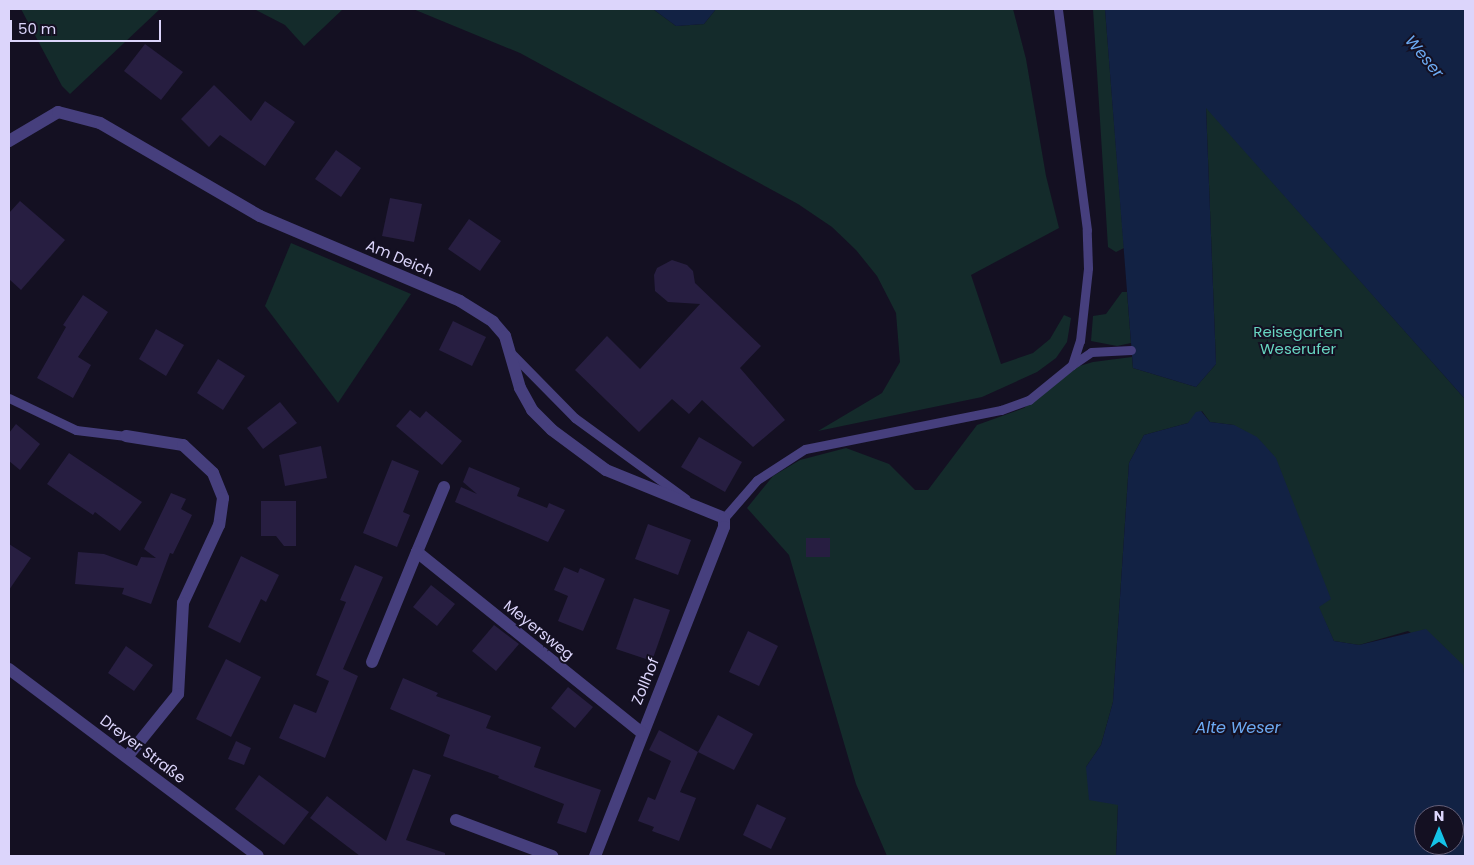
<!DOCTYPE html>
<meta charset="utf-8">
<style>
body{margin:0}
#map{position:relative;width:1474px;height:865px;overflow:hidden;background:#141022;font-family:Poppins,sans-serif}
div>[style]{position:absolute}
.green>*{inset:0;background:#142b2b}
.water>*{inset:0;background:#122244}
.building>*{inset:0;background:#271e41}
.service>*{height:9px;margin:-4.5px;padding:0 4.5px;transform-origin:4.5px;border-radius:4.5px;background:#463f7d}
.minor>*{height:12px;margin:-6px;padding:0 6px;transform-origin:6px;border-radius:6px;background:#463f7d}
span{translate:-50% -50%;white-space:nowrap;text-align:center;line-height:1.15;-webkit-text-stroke:4px #141022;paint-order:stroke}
.street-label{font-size:15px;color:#dcd5fb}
.park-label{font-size:15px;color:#67d5c1}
.water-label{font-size:16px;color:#6caaf2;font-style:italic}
.frame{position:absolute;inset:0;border:10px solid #dcd5fb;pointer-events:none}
.north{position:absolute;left:1414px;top:805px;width:50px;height:50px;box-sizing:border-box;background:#141022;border:1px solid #645f79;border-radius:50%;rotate:0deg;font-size:14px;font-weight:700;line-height:20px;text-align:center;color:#dcd5fb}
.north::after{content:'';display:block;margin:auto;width:18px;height:22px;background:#15c3e7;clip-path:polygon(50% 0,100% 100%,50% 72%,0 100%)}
.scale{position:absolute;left:10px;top:20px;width:151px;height:22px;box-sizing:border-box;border:2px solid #dcd5fb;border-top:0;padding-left:6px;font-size:15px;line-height:18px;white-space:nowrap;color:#dcd5fb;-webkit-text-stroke:4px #141022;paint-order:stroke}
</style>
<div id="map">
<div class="green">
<div style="clip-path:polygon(21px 9px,160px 9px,70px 94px,62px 86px)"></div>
<div style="clip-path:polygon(254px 9px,343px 9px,304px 46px,285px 25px)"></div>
<div style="clip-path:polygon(413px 9px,653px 9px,676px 26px,704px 24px,716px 9px,1013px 9px,1026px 59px,1046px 176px,1059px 228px,971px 275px,1001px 364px,1033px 353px,1050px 339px,1064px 315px,1071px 318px,1067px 342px,1056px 358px,1037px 372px,982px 397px,818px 431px,882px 393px,900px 362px,896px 313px,877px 276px,856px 250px,832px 227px,798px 204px,520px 53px)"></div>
<div style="clip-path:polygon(1093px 9px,1105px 9px,1124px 248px,1116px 252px,1108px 247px)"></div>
<div style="clip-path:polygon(1206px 107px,1465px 399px,1465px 681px,1462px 665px,1408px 631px,1359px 645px,1334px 641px,1234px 425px,1210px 422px,1202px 411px,1188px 423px,1144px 435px,1129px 463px,1113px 702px,1101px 745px,1086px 767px,1118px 805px,1116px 856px,887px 856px,856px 784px,789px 555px,747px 508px,773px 476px,800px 460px,846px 448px,889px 464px,915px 490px,928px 490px,977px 425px,1024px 408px,1076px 367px,1093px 362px,1132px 357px,1133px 368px,1196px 387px,1216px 364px)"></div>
<div style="clip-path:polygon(291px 243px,411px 294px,338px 403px,265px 306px)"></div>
<div style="clip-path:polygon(1122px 292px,1127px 292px,1131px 343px,1117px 346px,1091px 341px,1093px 316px,1106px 314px)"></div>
</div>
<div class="water">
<div style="clip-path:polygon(653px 9px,716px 9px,704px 24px,676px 26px)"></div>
<div style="clip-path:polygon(1105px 9px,1465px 9px,1465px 399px,1206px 108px,1216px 364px,1196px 387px,1133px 368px)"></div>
<div style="clip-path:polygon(evenodd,1201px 411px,1210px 422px,1234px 425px,1257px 437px,1276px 458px,1331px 599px,1319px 607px,1334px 641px,1359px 645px,1426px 629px,1463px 665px,1465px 681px,1465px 856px,1116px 856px,1118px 805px,1089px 800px,1086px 767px,1101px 745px,1113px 702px,1129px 463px,1144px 435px,1188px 423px,1196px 412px,1201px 411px,1424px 815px,1454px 815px,1454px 845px,1424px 845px,1424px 815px)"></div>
</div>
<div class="building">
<div style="clip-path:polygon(145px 44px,183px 72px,161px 100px,124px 71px)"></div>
<div style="clip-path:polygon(214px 85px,251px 121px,265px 101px,295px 122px,265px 166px,220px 135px,209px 147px,181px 119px)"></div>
<div style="clip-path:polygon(336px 150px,361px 168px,341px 197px,315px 179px)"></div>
<div style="clip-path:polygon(390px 198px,422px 204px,414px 242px,382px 236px)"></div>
<div style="clip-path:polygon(20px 201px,65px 240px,21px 290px,9px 279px,9px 213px)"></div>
<div style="clip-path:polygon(469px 219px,501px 241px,480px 271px,448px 249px)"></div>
<div style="clip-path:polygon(672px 260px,687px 265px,693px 271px,695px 283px,761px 346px,740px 368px,785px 420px,753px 447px,702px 400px,689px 414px,672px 399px,639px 432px,575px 370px,607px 336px,640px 369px,700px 304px,668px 302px,655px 291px,654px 275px,657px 268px)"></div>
<div style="clip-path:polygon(83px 295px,108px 312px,78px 357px,91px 365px,73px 398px,37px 378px,66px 327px,63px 325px)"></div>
<div style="clip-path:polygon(453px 321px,486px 337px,472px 366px,439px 350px)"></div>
<div style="clip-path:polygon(156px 329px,184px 345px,166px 376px,139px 359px)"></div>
<div style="clip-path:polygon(218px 359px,245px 376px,223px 410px,197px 393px)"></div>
<div style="clip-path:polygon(280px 402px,297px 423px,263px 449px,247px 428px)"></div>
<div style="clip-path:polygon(410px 410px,420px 418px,426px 411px,462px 441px,442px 465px,396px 426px)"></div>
<div style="clip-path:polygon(16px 424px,40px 444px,20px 470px,9px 461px,9px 433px)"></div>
<div style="clip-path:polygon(699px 437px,742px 462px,725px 492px,681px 467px)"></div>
<div style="clip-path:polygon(321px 446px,327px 478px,285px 486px,279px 455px)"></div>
<div style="clip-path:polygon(69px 453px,142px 502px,120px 531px,95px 512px,93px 515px,47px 484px)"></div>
<div style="clip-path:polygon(392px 460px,419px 471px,403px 512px,410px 515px,397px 547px,363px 533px)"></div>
<div style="clip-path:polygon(469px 467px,520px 488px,517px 496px,547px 508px,549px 503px,565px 510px,548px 542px,455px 502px,461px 487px,477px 494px,463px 482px)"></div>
<div style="clip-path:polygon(171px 493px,186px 499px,181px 509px,192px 515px,173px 554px,170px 553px,151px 604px,122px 594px,124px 588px,75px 584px,78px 552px,104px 554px,137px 566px,141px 557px,156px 558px,144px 549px)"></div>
<div style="clip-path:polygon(261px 501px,296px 501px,296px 546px,284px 546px,276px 536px,261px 536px)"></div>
<div style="clip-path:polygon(648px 524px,691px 540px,678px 575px,635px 559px)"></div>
<div style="clip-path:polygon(806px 538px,830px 538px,830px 557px,806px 557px)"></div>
<div style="clip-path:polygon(9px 544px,31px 558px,9px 590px)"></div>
<div style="clip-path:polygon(241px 556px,279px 575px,266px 602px,261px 599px,240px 643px,208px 627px)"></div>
<div style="clip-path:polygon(355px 565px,383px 577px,343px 669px,358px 676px,325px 758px,279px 738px,294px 704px,316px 713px,329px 681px,316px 675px,346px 602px,340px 600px)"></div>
<div style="clip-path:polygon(564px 567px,578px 573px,580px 568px,605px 579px,583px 631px,558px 621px,568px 596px,554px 590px)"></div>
<div style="clip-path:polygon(431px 585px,455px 604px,437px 626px,413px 607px)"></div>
<div style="clip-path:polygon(634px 598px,670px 610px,652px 661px,616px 649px)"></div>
<div style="clip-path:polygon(494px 625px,519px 644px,496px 671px,472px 651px)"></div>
<div style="clip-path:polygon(748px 631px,778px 646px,759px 686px,729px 672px)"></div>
<div style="clip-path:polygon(126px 646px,153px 665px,134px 691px,108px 673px)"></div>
<div style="clip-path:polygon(226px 659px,261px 677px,231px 737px,196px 719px)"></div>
<div style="clip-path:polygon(403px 678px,438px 693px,436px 696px,491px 716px,486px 728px,541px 747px,534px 767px,601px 790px,586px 833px,557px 823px,564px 804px,498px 778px,499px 776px,443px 756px,450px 735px,390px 709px)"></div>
<div style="clip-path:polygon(568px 687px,593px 707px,575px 728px,551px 708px)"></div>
<div style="clip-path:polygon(718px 715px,753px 734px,734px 770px,698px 752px)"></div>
<div style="clip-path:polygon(659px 730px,698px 752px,680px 792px,696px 798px,679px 841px,652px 831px,654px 827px,638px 821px,648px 797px,655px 800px,671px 761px,649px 750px)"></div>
<div style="clip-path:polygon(236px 741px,251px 748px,244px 765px,228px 759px)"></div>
<div style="clip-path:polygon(413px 769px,431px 775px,406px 840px,445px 853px,445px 856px,360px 856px,310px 818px,327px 796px,386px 841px)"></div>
<div style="clip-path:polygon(259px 775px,309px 812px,284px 845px,235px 809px)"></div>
<div style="clip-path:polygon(757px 804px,786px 818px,771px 849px,743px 835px)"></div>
</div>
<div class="service">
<div style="left:512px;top:354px;width:90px;rotate:45.5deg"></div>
<div style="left:575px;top:418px;width:137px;rotate:36.1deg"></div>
<div style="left:1072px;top:365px;width:23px;rotate:-34deg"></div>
<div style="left:1091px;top:352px;width:40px;rotate:-2.9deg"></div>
<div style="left:9px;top:398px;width:74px;rotate:25.5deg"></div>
<div style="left:76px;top:430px;width:50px;rotate:6.8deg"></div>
<div style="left:724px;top:518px;width:50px;rotate:-49deg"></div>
<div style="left:757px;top:480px;width:57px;rotate:-32.9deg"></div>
<div style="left:805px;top:449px;width:200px;rotate:-11.3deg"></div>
<div style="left:1001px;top:410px;width:30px;rotate:-20deg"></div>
<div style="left:1029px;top:400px;width:55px;rotate:-39.1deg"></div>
<div style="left:1072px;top:365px;width:25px;rotate:-72deg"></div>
<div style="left:1080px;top:341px;width:73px;rotate:-83.7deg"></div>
<div style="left:1088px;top:268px;width:38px;rotate:-92deg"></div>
<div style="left:1087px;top:230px;width:223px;rotate:-97.5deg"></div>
</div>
<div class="minor">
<div style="left:9px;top:141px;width:57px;rotate:-30.6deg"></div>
<div style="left:58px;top:112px;width:43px;rotate:14.7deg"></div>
<div style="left:100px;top:123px;width:185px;rotate:30.2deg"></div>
<div style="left:260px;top:216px;width:217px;rotate:23deg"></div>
<div style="left:460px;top:301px;width:39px;rotate:32deg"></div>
<div style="left:493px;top:322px;width:18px;rotate:49deg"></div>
<div style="left:505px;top:336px;width:54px;rotate:73.9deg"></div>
<div style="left:520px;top:388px;width:25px;rotate:61deg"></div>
<div style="left:532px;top:410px;width:28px;rotate:45deg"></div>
<div style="left:552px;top:430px;width:67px;rotate:36.5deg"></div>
<div style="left:606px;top:470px;width:127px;rotate:22.1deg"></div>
<div style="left:724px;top:518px;width:9px;rotate:90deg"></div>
<div style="left:724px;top:527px;width:353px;rotate:111.4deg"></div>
<div style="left:126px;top:436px;width:58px;rotate:9deg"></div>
<div style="left:183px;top:445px;width:41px;rotate:43deg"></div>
<div style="left:213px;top:473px;width:27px;rotate:68deg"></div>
<div style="left:223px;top:498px;width:27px;rotate:98deg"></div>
<div style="left:219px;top:525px;width:86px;rotate:114.8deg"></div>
<div style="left:183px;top:603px;width:91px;rotate:93.1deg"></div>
<div style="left:178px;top:694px;width:81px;rotate:129deg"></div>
<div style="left:444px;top:487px;width:70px;rotate:112.6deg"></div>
<div style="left:417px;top:552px;width:289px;rotate:38.8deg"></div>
<div style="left:372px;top:662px;width:119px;rotate:-67.8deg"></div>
<div style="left:9px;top:669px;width:311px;rotate:36.9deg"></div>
<div style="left:456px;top:820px;width:103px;rotate:20.6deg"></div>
</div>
<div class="street-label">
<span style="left:400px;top:258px;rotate:23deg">Am Deich</span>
<span style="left:539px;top:630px;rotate:39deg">Meyersweg</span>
<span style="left:645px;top:681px;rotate:-68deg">Zollhof</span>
<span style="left:143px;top:749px;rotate:37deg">Dreyer Straße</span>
</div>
<div class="park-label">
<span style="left:1298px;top:340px">Reisegarten<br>Weserufer</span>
</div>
<div class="water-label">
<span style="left:1424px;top:57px;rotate:50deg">Weser</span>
<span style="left:1238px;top:728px">Alte Weser</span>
</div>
<div class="frame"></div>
<div class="north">N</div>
<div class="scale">50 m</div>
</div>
